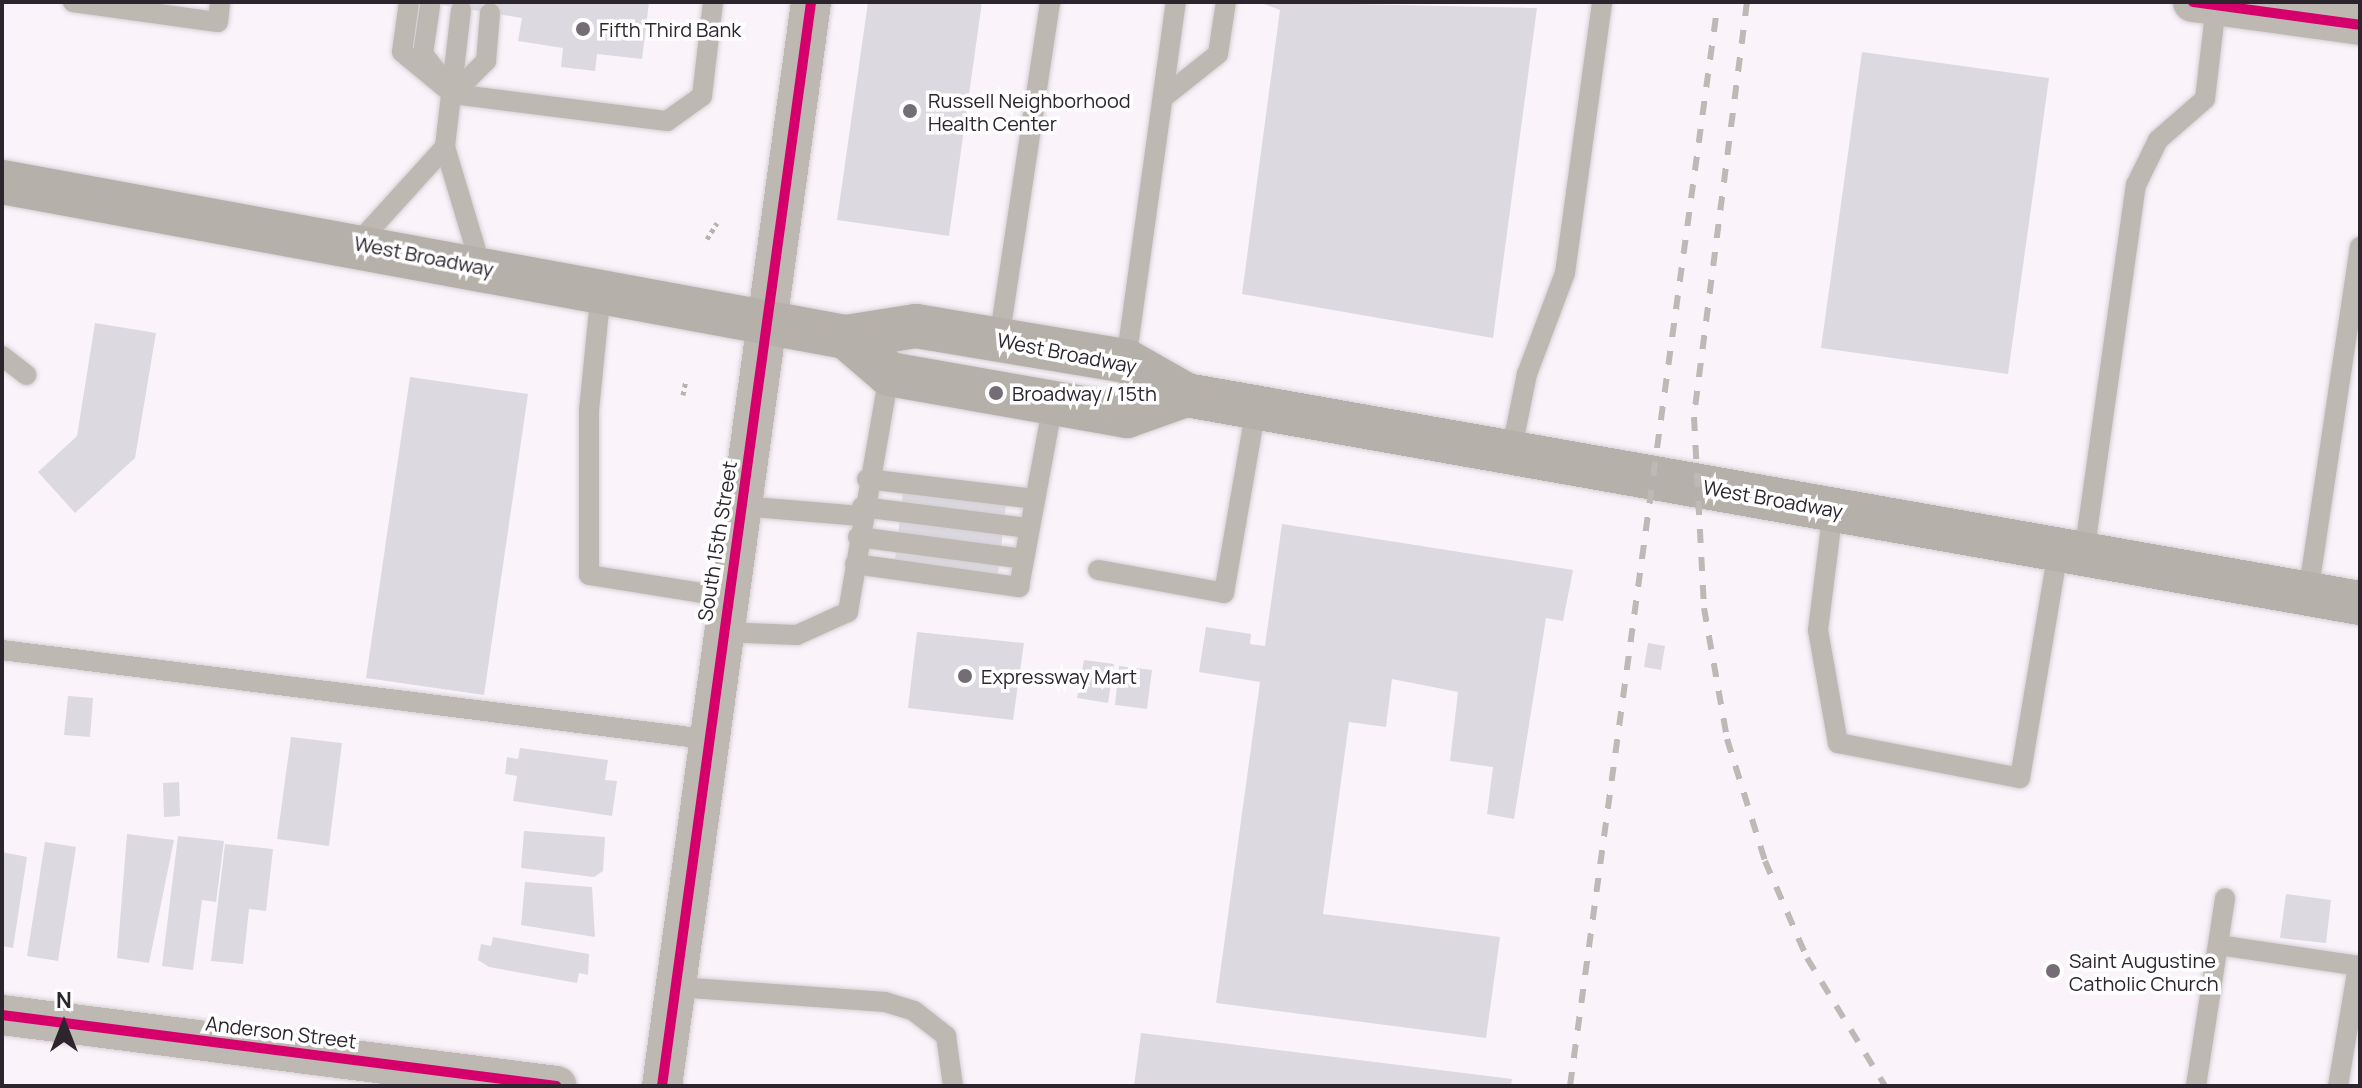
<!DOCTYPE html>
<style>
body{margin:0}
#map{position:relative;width:2362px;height:1088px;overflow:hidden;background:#faf4fa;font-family:Manrope,sans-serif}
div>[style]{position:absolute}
.building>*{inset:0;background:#dcd9e1}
.path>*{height:5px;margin-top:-2.5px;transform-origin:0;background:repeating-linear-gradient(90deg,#b9b3af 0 4px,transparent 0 8px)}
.roads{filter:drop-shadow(0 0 2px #d4d0d4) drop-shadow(0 0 2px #d4d0d4)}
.service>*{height:20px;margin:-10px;padding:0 10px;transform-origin:10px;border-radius:10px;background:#beb8b3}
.minor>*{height:40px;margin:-20px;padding:0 20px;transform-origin:20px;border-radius:20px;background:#beb8b3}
.primary>*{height:44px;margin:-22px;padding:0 22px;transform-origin:22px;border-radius:22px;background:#b6b0aa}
.rail>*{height:6px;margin-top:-3px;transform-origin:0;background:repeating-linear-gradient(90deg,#beb8b7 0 14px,transparent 0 28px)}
.cycleway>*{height:10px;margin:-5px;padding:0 5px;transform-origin:5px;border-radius:5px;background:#d6006c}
.dots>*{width:22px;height:22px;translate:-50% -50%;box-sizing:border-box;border:4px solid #fff;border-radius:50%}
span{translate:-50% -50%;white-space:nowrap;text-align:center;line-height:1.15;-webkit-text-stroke:7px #fff;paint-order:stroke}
.poi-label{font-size:20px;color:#2c252e}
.left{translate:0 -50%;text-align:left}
.street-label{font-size:20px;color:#2c252e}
.frame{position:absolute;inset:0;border:4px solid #2c252e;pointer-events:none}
.north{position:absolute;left:24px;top:984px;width:80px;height:80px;-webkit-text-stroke:6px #fff;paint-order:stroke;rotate:0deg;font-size:22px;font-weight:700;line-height:32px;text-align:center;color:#2c252e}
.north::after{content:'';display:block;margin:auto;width:28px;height:36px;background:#2c252e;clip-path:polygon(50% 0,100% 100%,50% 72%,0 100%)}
</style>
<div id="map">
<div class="building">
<div style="clip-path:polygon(423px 2px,649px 2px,642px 59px,597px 54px,595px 71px,561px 67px,563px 48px,518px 41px,522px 18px)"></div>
<div style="clip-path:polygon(868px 2px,982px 2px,949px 236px,837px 220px)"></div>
<div style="clip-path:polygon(1258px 2px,1537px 8px,1493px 338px,1242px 294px,1280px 10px)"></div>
<div style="clip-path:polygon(1862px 52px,2049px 78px,2008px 374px,1821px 348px)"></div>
<div style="clip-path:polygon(95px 323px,156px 333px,135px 458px,75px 513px,38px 472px,77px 436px)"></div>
<div style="clip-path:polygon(410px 377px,528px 394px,484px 695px,366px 678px)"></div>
<div style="clip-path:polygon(904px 484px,1007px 496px,996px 591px,893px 577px)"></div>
<div style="clip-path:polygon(1282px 524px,1573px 570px,1563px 621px,1546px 618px,1514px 819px,1487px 814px,1493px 767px,1450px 761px,1458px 692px,1392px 679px,1386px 727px,1349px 722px,1323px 914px,1500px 937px,1486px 1038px,1216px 1003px,1260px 682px,1199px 672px,1206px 627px,1251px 634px,1250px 644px,1265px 646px)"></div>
<div style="clip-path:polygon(917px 632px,1024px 643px,1013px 720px,908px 708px)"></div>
<div style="clip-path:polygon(1648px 643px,1665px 646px,1661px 670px,1644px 667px)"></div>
<div style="clip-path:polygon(1084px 660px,1114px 664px,1108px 703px,1077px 698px)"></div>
<div style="clip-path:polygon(1119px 666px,1152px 670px,1147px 709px,1115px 705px)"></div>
<div style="clip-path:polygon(68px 696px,93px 698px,90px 737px,64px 735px)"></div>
<div style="clip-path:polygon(291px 737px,342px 743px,329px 846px,277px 839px)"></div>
<div style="clip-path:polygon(520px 748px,608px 760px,605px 780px,617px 781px,612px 816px,513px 801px,517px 776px,505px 774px,507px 757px,518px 759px)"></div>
<div style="clip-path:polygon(179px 782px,180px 816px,164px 817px,163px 783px)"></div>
<div style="clip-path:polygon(524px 831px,605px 837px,603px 871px,594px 877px,521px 868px)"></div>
<div style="clip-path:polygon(127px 834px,174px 840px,149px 963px,117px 958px)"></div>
<div style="clip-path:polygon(178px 836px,224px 841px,216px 902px,202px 900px,193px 970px,162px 966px)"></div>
<div style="clip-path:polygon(45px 842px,76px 847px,58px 961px,27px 956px)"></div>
<div style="clip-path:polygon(225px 844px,273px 849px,266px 911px,249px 909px,243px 964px,211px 961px)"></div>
<div style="clip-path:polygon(2px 852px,27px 857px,13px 948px,2px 946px)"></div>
<div style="clip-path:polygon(525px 882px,592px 887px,595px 937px,521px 925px)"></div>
<div style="clip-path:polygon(2286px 894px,2331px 900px,2326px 943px,2280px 938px)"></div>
<div style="clip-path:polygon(493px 937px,589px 954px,588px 975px,579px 973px,577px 983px,489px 967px,478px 960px,481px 944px,491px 946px)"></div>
<div style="clip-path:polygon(1141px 1033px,1512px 1079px,1511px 1086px,1134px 1086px)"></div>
</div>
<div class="path">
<div style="left:707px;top:239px;width:19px;rotate:-58deg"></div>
<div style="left:683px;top:395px;width:15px;rotate:-79deg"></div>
</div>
<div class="roads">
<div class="service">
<div style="left:73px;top:2px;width:146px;rotate:7.9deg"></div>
<div style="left:218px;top:22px;width:20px;rotate:-84deg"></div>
<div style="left:409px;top:2px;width:50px;rotate:98deg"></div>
<div style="left:402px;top:52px;width:66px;rotate:39.5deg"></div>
<div style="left:453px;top:94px;width:216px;rotate:7.2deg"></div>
<div style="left:667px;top:121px;width:43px;rotate:-35.5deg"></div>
<div style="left:702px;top:96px;width:95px;rotate:-83.3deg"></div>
<div style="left:430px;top:6px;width:49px;rotate:98.3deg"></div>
<div style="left:423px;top:54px;width:23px;rotate:52deg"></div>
<div style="left:461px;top:10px;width:138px;rotate:96.7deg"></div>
<div style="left:445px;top:147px;width:125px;rotate:73.3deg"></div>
<div style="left:453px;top:94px;width:47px;rotate:-45deg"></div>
<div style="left:486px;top:61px;width:48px;rotate:-85.2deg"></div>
<div style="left:1164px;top:97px;width:69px;rotate:-38.5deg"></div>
<div style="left:1218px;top:54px;width:53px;rotate:-81.3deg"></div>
<div style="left:358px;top:243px;width:130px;rotate:-47.8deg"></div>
<div style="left:601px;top:290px;width:121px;rotate:95.7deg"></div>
<div style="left:589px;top:410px;width:165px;rotate:90deg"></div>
<div style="left:589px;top:575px;width:139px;rotate:9.1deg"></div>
<div style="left:999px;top:340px;width:342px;rotate:-81.4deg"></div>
<div style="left:2px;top:356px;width:31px;rotate:38deg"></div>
<div style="left:1126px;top:361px;width:362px;rotate:-82.1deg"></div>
<div style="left:1511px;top:453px;width:81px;rotate:-78.6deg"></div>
<div style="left:1527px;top:374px;width:108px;rotate:-69.4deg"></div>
<div style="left:1565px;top:273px;width:274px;rotate:-82.2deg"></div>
<div style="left:867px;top:479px;width:168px;rotate:6.8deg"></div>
<div style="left:741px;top:506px;width:120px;rotate:4.8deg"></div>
<div style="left:862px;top:507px;width:168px;rotate:7.2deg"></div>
<div style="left:1833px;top:510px;width:121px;rotate:97.1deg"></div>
<div style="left:1818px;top:630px;width:115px;rotate:80deg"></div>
<div style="left:1838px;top:743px;width:185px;rotate:10.9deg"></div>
<div style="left:2020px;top:778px;width:231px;rotate:-80.5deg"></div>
<div style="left:858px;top:537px;width:167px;rotate:7.5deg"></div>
<div style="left:2084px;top:554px;width:373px;rotate:-82deg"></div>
<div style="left:2136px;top:185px;width:50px;rotate:-63.9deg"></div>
<div style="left:2158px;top:140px;width:62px;rotate:-41.1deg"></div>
<div style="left:2205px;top:99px;width:95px;rotate:-83.3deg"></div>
<div style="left:855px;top:564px;width:166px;rotate:8deg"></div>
<div style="left:1019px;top:587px;width:187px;rotate:-79.5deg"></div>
<div style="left:1098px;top:570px;width:128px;rotate:10.3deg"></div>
<div style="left:1224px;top:593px;width:189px;rotate:-80.2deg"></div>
<div style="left:2308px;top:594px;width:351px;rotate:-81.5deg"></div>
<div style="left:720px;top:632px;width:77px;rotate:2.2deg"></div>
<div style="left:797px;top:635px;width:56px;rotate:-24.3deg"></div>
<div style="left:848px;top:612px;width:242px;rotate:-80.2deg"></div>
<div style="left:2px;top:650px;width:710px;rotate:7.21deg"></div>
<div style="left:2219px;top:945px;width:143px;rotate:8.5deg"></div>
<div style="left:677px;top:987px;width:209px;rotate:4.1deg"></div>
<div style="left:885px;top:1002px;width:30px;rotate:17deg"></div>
<div style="left:914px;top:1011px;width:41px;rotate:38deg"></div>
<div style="left:946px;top:1036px;width:50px;rotate:82deg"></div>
<div style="left:2196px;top:1086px;width:190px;rotate:-81.2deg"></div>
<div style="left:2338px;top:1086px;width:122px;rotate:-80.5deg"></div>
</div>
<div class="minor">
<div style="left:2193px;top:2px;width:169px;rotate:7.8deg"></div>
<div style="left:2px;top:1015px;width:559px;rotate:7.3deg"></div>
<div style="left:662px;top:1086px;width:1094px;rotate:-82.17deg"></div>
</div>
<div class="primary">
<div style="left:2px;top:182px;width:858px;rotate:10.41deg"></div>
<div style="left:846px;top:337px;width:71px;rotate:-8.9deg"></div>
<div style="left:916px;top:326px;width:213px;rotate:9.5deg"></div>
<div style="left:1126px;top:361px;width:69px;rotate:29.5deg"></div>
<div style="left:1186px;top:395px;width:1192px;rotate:10.05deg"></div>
<div style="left:846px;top:337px;width:57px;rotate:40.7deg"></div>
<div style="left:889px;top:374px;width:242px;rotate:10deg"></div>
<div style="left:1127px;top:416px;width:63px;rotate:-19.6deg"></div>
</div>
</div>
<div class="rail">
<div style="left:1747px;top:2px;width:418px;rotate:97.3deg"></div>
<div style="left:1694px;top:417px;width:191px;rotate:87deg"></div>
<div style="left:1704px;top:608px;width:133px;rotate:80deg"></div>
<div style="left:1727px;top:739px;width:128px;rotate:72.7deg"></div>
<div style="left:1765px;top:861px;width:106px;rotate:66.6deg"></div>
<div style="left:1807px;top:958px;width:150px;rotate:58.6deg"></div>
<div style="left:1570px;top:1086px;width:1094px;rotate:-82.23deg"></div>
</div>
<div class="cycleway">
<div style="left:2193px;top:2px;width:169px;rotate:7.8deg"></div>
<div style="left:2px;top:1015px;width:559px;rotate:7.3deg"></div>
<div style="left:662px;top:1086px;width:1094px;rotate:-82.17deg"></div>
</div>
<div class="dots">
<div style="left:583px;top:29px;background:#746d75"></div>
<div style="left:910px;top:111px;background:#746d75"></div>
<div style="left:996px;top:393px;background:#746d75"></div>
<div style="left:965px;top:676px;background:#746d75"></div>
<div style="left:2053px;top:971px;background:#746d75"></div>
</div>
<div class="poi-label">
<span class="left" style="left:599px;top:29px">Fifth Third Bank</span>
<span class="left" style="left:928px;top:112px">Russell Neighborhood<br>Health Center</span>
<span class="left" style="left:1012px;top:393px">Broadway / 15th</span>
<span class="left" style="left:981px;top:676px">Expressway Mart</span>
<span class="left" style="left:2069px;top:972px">Saint Augustine<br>Catholic Church</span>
</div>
<div class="street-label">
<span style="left:424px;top:256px;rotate:11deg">West Broadway</span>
<span style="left:1067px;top:353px;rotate:11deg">West Broadway</span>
<span style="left:1773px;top:499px;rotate:10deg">West Broadway</span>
<span style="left:717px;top:541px;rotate:-81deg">South 15th Street</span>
<span style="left:281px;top:1032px;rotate:7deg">Anderson Street</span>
</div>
<div class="frame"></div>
<div class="north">N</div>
</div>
